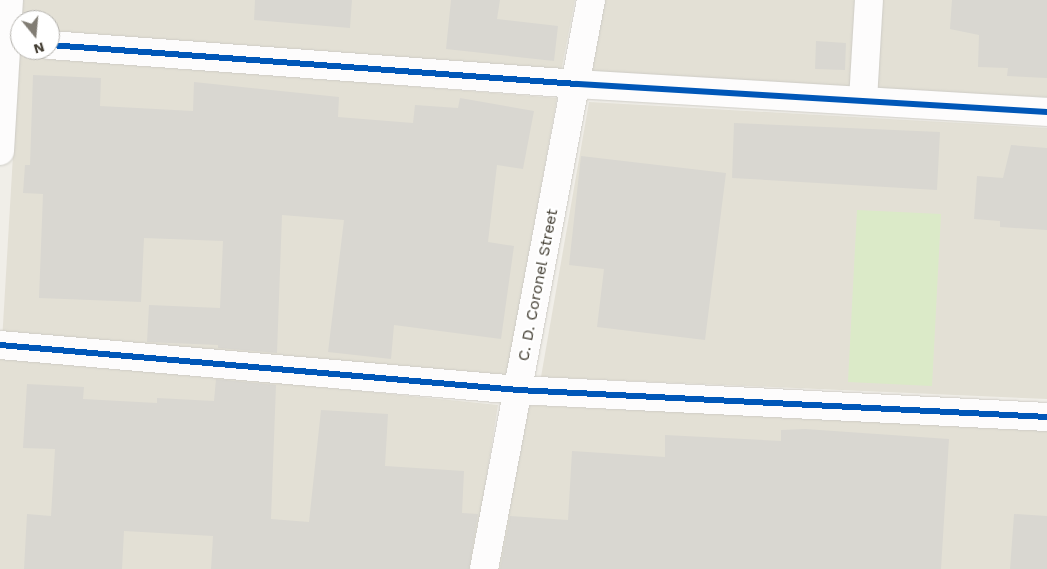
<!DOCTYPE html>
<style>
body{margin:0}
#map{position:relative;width:1047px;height:569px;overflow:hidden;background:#f0eee8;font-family:"Work Sans",sans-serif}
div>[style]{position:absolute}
.residential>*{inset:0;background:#e3e0d5}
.green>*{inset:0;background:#dbeac8}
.building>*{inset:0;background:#d9d7d1}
.roads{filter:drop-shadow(0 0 1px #ceccc6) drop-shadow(0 0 1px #ceccc6)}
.minor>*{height:28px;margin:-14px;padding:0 14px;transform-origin:14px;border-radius:14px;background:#fdfcfc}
.cycleway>*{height:6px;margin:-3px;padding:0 3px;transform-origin:3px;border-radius:3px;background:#0057b8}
span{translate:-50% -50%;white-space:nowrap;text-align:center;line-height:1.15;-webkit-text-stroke:4.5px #fff;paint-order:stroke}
.street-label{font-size:16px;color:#454035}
.north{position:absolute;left:10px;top:10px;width:50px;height:50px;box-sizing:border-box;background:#fff;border:1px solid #b5b3ae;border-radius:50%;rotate:163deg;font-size:14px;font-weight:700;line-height:20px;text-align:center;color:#454035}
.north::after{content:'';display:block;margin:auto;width:18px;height:22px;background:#817d74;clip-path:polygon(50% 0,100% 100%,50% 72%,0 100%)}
</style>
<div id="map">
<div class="residential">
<div style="clip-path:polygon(21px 0,575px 0,561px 72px,50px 31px,50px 20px,20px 20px)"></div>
<div style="clip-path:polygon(604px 0,857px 0,850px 88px,592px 72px)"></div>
<div style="clip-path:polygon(882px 0,1047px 0,1047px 97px,877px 90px)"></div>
<div style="clip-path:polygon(19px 54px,557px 98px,507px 376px,2px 342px)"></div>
<div style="clip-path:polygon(589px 102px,1047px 128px,1047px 399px,541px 377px)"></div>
<div style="clip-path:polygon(0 354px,498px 405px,472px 569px,0 569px)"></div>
<div style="clip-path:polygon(527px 405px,1047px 428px,1047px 569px,497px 569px)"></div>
</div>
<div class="green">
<div style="clip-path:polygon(857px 210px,941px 214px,932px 386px,848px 382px)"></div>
</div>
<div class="building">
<div style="clip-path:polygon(255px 0,352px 0,350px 28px,254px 20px)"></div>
<div style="clip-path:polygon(451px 0,500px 0,497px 19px,558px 26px,554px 61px,446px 49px)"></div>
<div style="clip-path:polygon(952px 0,1047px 0,1047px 78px,1007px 76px,1008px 68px,978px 67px,979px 35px,950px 29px)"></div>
<div style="clip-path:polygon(816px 41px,846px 43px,845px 70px,815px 69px)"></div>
<div style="clip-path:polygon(33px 75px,101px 78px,100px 106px,193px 111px,194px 82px,339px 97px,338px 117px,413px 123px,415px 105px,458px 108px,460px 98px,534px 111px,523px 169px,497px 165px,488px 242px,514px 246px,501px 339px,394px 325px,391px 359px,328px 352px,344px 220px,282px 215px,277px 353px,218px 348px,218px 345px,147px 342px,149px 305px,220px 308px,223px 241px,144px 238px,141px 302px,39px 298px,43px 194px,23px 193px,25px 165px,30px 165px)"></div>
<div style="clip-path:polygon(734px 123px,940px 132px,937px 190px,732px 178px)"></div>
<div style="clip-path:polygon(1011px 145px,1047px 148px,1047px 230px,1000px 227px,1000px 221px,974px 219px,977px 176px,1003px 178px)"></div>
<div style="clip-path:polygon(581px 156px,726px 173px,705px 340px,597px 327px,604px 269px,569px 265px)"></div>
<div style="clip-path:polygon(216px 379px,276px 385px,271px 519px,309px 522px,321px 410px,388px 414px,385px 466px,464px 471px,462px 513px,478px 514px,469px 569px,211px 569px,213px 536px,124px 531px,122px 569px,24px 569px,27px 514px,51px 516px,55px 449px,23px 448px,27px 384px,84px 387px,83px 399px,157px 403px,157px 398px,214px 401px)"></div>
<div style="clip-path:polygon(805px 429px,949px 439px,941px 569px,500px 569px,510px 516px,568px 520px,572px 451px,665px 457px,665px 435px,781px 441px,781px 430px)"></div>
<div style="clip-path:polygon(1014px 514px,1047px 516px,1047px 569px,1010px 569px)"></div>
</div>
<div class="roads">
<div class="minor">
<div style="left:50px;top:45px;width:528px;rotate:4.23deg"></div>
<div style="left:577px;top:84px;width:471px;rotate:3.4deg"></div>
<div style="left:863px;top:100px;width:100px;rotate:-86.6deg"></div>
<div style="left:0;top:151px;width:151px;rotate:-86.6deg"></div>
<div style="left:0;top:345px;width:520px;rotate:4.96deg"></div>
<div style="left:518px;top:390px;width:530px;rotate:2.92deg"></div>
<div style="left:484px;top:569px;width:579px;rotate:-79.35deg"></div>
</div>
</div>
<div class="cycleway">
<div style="left:50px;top:45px;width:528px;rotate:4.23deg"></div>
<div style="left:577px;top:84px;width:471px;rotate:3.4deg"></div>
<div style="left:0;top:345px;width:520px;rotate:4.96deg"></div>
<div style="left:518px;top:390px;width:530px;rotate:2.92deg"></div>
</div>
<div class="street-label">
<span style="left:538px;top:285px;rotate:-79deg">C. D. Coronel Street</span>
</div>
<div class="north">N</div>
</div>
